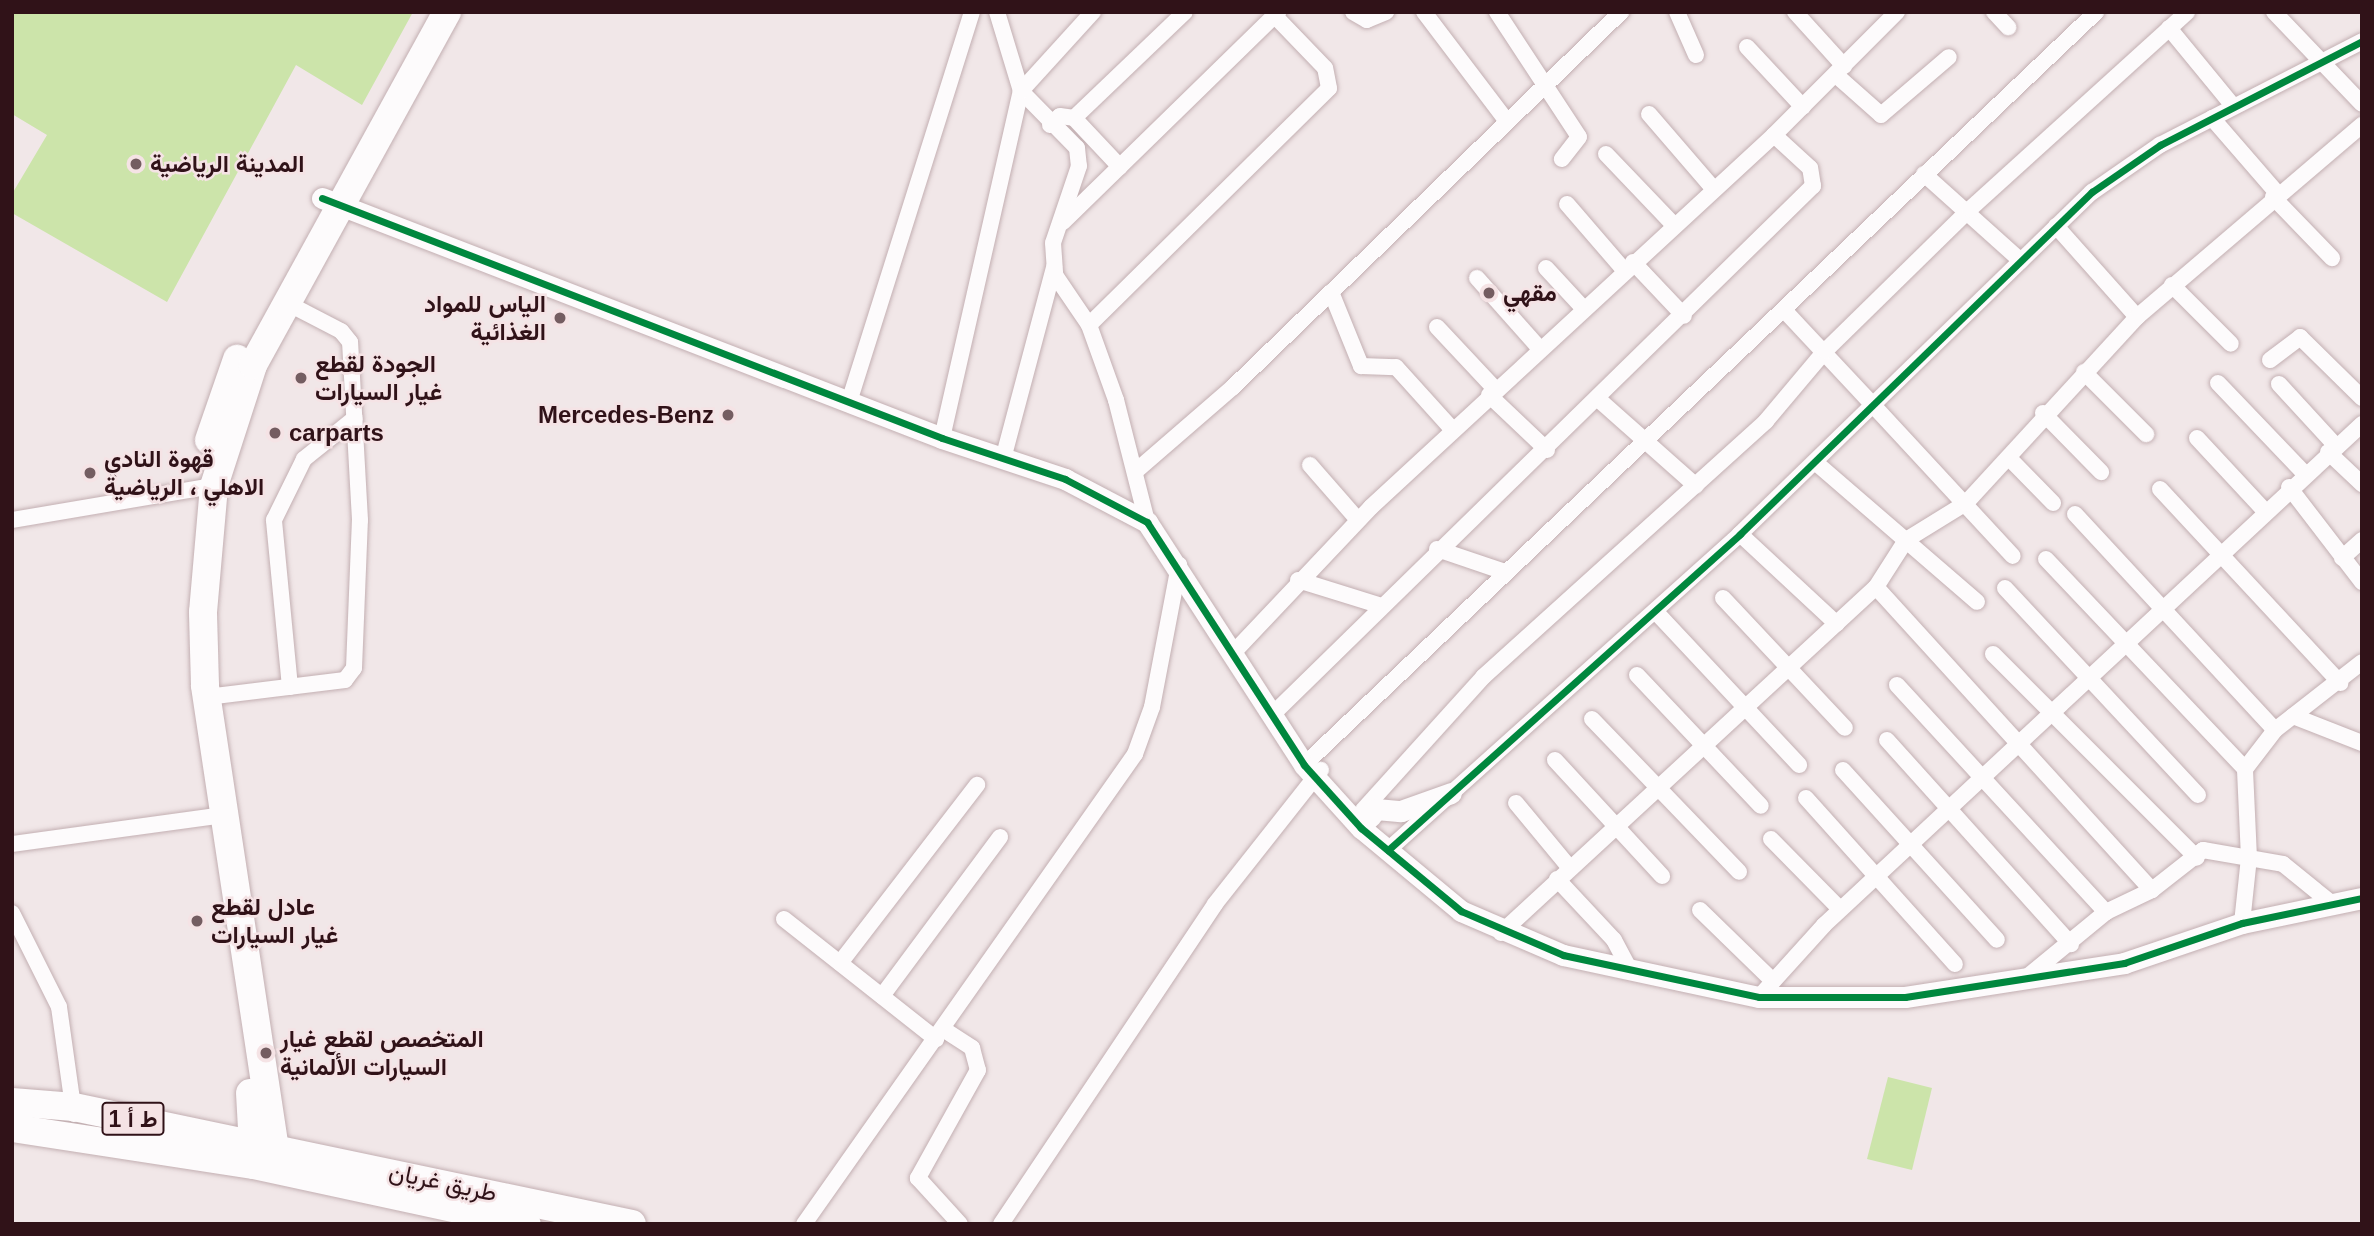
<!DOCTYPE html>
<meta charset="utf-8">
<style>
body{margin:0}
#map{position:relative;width:2374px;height:1236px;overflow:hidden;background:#f1e7e8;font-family:Arial,Vazirmatn,sans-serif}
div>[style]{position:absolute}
.green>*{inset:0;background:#cce4aa}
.roads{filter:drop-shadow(0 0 2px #c3afb2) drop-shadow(0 0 2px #c3afb2)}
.street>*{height:16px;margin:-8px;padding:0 8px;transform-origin:8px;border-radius:8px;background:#fdfbfc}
.secondary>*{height:21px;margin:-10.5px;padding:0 10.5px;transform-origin:10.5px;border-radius:10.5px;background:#fdfbfc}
.highway>*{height:28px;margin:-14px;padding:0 14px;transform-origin:14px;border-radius:14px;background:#fdfbfc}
.cycleway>*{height:7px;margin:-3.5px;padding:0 3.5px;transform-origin:3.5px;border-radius:3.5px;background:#00873e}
.dots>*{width:19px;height:19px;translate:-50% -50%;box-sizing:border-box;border:4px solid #f5e3e5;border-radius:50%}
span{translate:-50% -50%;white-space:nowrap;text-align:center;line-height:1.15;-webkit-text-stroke:5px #f5e3e5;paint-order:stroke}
.shield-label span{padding:2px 5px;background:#f5e3e5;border:2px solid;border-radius:5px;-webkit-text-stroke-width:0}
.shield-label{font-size:23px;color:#301218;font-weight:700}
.poi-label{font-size:24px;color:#301218;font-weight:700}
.left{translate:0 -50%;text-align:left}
.right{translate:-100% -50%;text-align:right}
.street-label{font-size:24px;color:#301218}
.frame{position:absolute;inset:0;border:14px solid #301218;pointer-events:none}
</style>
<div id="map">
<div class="green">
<div style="clip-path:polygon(12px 12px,413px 12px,362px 105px,296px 65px,167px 302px,12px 213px,12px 194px,47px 135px,12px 114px)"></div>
<div style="clip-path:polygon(1888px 1077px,1932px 1088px,1912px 1170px,1867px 1159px)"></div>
</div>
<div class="roads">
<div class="street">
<div style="left:997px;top:12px;width:83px;rotate:73.1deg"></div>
<div style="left:1021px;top:91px;width:80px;rotate:45.5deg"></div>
<div style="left:1077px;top:148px;width:18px;rotate:84deg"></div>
<div style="left:1079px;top:166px;width:81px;rotate:108.7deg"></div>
<div style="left:1053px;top:243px;width:32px;rotate:86deg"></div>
<div style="left:1055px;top:275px;width:60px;rotate:55.8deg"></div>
<div style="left:1089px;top:325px;width:80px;rotate:70.2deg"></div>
<div style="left:1116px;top:400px;width:126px;rotate:75.7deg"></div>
<div style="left:1353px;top:12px;width:16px;rotate:30deg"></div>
<div style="left:1367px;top:20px;width:21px;rotate:-23deg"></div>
<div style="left:1424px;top:12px;width:136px;rotate:52.8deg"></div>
<div style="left:1497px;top:12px;width:149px;rotate:56.7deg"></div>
<div style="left:1579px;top:137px;width:28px;rotate:128deg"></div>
<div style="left:1677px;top:12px;width:47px;rotate:66.2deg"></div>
<div style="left:1795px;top:12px;width:73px;rotate:47.8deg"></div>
<div style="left:1994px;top:12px;width:21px;rotate:47deg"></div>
<div style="left:2274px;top:12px;width:127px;rotate:46.3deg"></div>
<div style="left:2169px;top:28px;width:101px;rotate:50.6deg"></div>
<div style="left:1747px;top:47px;width:82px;rotate:47deg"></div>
<div style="left:1836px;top:75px;width:60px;rotate:41.6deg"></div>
<div style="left:1881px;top:115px;width:89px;rotate:-40.5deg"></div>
<div style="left:1649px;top:114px;width:96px;rotate:49.2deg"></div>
<div style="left:1074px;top:118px;width:153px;rotate:-43.7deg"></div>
<div style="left:2212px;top:118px;width:99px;rotate:49.1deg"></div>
<div style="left:1050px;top:125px;width:13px;rotate:-42deg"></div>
<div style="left:1060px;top:116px;width:14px;rotate:8deg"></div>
<div style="left:1074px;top:118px;width:67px;rotate:46.8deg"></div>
<div style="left:1606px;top:154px;width:97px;rotate:46.3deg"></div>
<div style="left:1924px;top:174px;width:130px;rotate:41.9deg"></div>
<div style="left:2273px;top:197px;width:85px;rotate:46deg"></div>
<div style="left:1567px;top:204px;width:87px;rotate:49.2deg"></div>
<div style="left:1063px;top:222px;width:301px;rotate:-44.3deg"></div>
<div style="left:2056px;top:226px;width:122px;rotate:48.3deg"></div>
<div style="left:1633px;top:262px;width:74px;rotate:46.6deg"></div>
<div style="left:1546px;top:268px;width:54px;rotate:47.2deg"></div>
<div style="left:1477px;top:278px;width:95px;rotate:48.4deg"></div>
<div style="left:2172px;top:285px;width:83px;rotate:45deg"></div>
<div style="left:1331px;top:292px;width:80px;rotate:67.9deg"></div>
<div style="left:1361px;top:366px;width:35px;rotate:2deg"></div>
<div style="left:1396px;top:367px;width:84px;rotate:47.9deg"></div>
<div style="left:1784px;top:310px;width:129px;rotate:46.9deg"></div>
<div style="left:1089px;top:325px;width:337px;rotate:-44.6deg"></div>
<div style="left:1329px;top:88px;width:20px;rotate:-101deg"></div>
<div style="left:1325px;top:68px;width:74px;rotate:-133.9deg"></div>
<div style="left:1437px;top:327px;width:85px;rotate:46.9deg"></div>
<div style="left:2270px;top:360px;width:38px;rotate:-37deg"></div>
<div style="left:2300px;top:337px;width:87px;rotate:44.5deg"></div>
<div style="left:2084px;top:372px;width:88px;rotate:45deg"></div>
<div style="left:2218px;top:383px;width:124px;rotate:46.3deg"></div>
<div style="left:2279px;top:384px;width:83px;rotate:47.4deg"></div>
<div style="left:1489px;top:395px;width:80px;rotate:43.5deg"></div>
<div style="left:1597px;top:398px;width:132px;rotate:41.6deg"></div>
<div style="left:849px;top:402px;width:409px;rotate:-72.5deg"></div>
<div style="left:1872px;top:404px;width:207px;rotate:47.2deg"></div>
<div style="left:2043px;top:413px;width:83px;rotate:45.5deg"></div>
<div style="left:942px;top:438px;width:356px;rotate:-77.2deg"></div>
<div style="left:1021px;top:91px;width:107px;rotate:-47.7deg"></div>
<div style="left:2197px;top:438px;width:98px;rotate:47.1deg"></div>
<div style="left:2328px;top:452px;width:47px;rotate:43.3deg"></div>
<div style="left:2009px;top:458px;width:63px;rotate:45.6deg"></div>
<div style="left:1003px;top:459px;width:199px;rotate:-75.1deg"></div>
<div style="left:1815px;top:462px;width:214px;rotate:40.8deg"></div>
<div style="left:1310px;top:465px;width:73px;rotate:48.9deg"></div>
<div style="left:1136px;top:471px;width:128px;rotate:-40.9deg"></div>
<div style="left:1233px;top:387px;width:540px;rotate:-44.02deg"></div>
<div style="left:2289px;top:487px;width:120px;rotate:52.5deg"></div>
<div style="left:2160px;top:489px;width:265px;rotate:47.1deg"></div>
<div style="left:2075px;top:514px;width:294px;rotate:47.2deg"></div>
<div style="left:12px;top:520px;width:205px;rotate:-9.6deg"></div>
<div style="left:1740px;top:534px;width:132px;rotate:42.9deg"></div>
<div style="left:1437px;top:549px;width:69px;rotate:18.7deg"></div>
<div style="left:2342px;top:558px;width:27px;rotate:-42deg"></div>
<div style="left:2046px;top:559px;width:289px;rotate:46.5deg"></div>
<div style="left:1298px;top:580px;width:88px;rotate:17.2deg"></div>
<div style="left:1876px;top:587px;width:410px;rotate:47.7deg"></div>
<div style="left:2005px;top:588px;width:283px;rotate:47deg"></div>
<div style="left:1723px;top:598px;width:178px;rotate:46.8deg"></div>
<div style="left:1655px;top:611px;width:211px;rotate:46.9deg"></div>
<div style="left:1233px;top:653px;width:201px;rotate:-46.6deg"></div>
<div style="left:1371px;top:507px;width:548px;rotate:-42.71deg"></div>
<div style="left:1774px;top:135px;width:174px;rotate:-45deg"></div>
<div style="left:1993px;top:654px;width:288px;rotate:45deg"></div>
<div style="left:1637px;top:675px;width:180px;rotate:46.6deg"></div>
<div style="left:1897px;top:685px;width:309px;rotate:47.4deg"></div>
<div style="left:290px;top:687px;width:168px;rotate:-95.5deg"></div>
<div style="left:274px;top:520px;width:68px;rotate:-63.8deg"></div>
<div style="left:304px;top:459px;width:65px;rotate:-38.8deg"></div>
<div style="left:207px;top:697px;width:139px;rotate:-7deg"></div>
<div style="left:345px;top:680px;width:15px;rotate:-53deg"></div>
<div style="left:354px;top:668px;width:148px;rotate:-87.7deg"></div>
<div style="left:360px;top:520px;width:178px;rotate:-93.2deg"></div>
<div style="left:350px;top:342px;width:14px;rotate:-129deg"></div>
<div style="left:341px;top:331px;width:63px;rotate:-152.6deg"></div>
<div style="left:1274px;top:713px;width:754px;rotate:-44.36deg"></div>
<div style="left:1813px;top:186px;width:18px;rotate:-99deg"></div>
<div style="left:1810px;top:168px;width:49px;rotate:-137.5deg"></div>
<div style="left:2293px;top:716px;width:74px;rotate:21.4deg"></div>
<div style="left:1592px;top:719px;width:212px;rotate:46.1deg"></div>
<div style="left:1887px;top:740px;width:275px;rotate:48deg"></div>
<div style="left:1555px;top:760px;width:158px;rotate:47.3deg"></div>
<div style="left:1304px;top:765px;width:1093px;rotate:-43.55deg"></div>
<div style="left:1843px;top:770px;width:229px;rotate:47.8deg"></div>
<div style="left:1806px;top:798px;width:223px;rotate:48.1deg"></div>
<div style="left:1516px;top:803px;width:83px;rotate:50.4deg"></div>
<div style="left:1363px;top:810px;width:179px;rotate:-47.9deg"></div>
<div style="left:1483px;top:677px;width:382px;rotate:-42.1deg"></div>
<div style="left:1766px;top:421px;width:92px;rotate:-49.9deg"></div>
<div style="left:1825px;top:351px;width:203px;rotate:-44.4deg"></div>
<div style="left:1970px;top:209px;width:293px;rotate:-42.2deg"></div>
<div style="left:1771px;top:839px;width:98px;rotate:45.4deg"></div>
<div style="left:12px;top:844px;width:215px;rotate:-7.8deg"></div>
<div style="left:1388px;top:850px;width:473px;rotate:-41.9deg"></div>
<div style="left:1740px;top:534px;width:491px;rotate:-44.2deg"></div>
<div style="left:2092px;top:192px;width:83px;rotate:-34.7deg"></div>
<div style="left:2160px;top:145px;width:227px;rotate:-27.2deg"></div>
<div style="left:1557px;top:879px;width:83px;rotate:46.9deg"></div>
<div style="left:1614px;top:940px;width:30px;rotate:62deg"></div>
<div style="left:1700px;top:910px;width:100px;rotate:44.2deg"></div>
<div style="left:12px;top:913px;width:105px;rotate:63.4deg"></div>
<div style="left:59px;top:1007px;width:108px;rotate:82deg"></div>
<div style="left:784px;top:919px;width:194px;rotate:38.3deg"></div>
<div style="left:2242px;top:923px;width:65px;rotate:-83.9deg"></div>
<div style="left:2249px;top:858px;width:89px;rotate:-92.6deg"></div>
<div style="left:2245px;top:769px;width:49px;rotate:-52.4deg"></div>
<div style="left:2275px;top:730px;width:110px;rotate:-38deg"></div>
<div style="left:1501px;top:933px;width:510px;rotate:-42.7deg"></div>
<div style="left:1876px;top:587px;width:56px;rotate:-57.4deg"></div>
<div style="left:1906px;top:540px;width:70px;rotate:-31.7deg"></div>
<div style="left:1966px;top:503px;width:253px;rotate:-47.4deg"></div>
<div style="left:2137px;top:317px;width:296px;rotate:-40.5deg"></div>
<div style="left:840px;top:963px;width:225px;rotate:-52.4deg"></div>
<div style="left:2027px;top:977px;width:102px;rotate:-39.4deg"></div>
<div style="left:2106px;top:912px;width:51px;rotate:-25.6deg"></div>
<div style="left:2152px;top:890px;width:65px;rotate:-38.1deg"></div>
<div style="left:2203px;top:850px;width:81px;rotate:9.9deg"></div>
<div style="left:2283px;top:864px;width:60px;rotate:39deg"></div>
<div style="left:882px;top:996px;width:198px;rotate:-53.4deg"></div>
<div style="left:1759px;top:997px;width:97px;rotate:-47.9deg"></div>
<div style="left:1824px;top:925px;width:735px;rotate:-42.96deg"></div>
<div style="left:943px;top:1029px;width:35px;rotate:33deg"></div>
<div style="left:972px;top:1048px;width:23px;rotate:75deg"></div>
<div style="left:978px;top:1070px;width:124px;rotate:119.1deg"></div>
<div style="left:918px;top:1178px;width:62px;rotate:47.6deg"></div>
<div style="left:804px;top:1224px;width:575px;rotate:-54.84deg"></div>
<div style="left:1135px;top:754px;width:50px;rotate:-70.1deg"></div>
<div style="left:1152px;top:707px;width:145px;rotate:-79.2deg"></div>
<div style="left:1001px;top:1224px;width:385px;rotate:-56.2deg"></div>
<div style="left:1215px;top:904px;width:171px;rotate:-51.7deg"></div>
</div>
<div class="secondary">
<div style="left:322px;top:198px;width:665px;rotate:21.16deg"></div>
<div style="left:942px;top:438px;width:130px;rotate:18.4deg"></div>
<div style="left:1065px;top:479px;width:93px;rotate:27.7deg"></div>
<div style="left:1147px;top:522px;width:289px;rotate:57.1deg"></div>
<div style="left:1304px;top:765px;width:85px;rotate:47.9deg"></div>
<div style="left:1361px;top:828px;width:130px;rotate:39.7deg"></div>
<div style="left:1461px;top:911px;width:111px;rotate:23.3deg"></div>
<div style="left:1563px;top:955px;width:200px;rotate:12.1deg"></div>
<div style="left:1759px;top:997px;width:146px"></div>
<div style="left:1905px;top:997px;width:222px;rotate:-8.8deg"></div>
<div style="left:2124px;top:963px;width:125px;rotate:-18.7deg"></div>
<div style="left:2242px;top:923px;width:123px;rotate:-11.8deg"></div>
<div style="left:1370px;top:817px;width:10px;rotate:-53deg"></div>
<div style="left:1376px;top:809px;width:25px;rotate:5deg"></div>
<div style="left:1401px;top:811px;width:53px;rotate:-19.8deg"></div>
</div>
<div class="highway">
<div style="left:209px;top:440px;width:86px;rotate:-70.9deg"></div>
<div style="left:250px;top:1093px;width:72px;rotate:86.8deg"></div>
<div style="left:12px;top:1102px;width:62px;rotate:4.6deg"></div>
<div style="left:74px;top:1107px;width:570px;rotate:11.84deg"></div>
<div style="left:12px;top:1128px;width:245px;rotate:8.7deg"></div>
<div style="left:254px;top:1165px;width:279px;rotate:12.2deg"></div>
<div style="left:278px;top:1169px;width:489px;rotate:-98.6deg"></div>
<div style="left:205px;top:685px;width:73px;rotate:-91.6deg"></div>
<div style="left:203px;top:612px;width:126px;rotate:-85deg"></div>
<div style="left:214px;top:486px;width:127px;rotate:-72.1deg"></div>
<div style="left:253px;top:365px;width:403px;rotate:-61.2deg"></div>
</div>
</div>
<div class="cycleway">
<div style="left:322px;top:198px;width:665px;rotate:21.16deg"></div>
<div style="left:942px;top:438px;width:130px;rotate:18.4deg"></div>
<div style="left:1065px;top:479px;width:93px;rotate:27.7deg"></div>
<div style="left:1147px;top:522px;width:289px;rotate:57.1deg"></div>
<div style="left:1304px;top:765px;width:85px;rotate:47.9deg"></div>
<div style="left:1361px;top:828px;width:130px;rotate:39.7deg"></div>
<div style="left:1461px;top:911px;width:111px;rotate:23.3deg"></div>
<div style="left:1563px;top:955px;width:200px;rotate:12.1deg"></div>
<div style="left:1759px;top:997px;width:146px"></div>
<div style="left:1905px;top:997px;width:222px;rotate:-8.8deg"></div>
<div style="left:2124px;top:963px;width:125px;rotate:-18.7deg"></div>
<div style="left:2242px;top:923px;width:123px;rotate:-11.8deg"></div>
<div style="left:1388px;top:850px;width:473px;rotate:-41.9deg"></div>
<div style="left:1740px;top:534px;width:491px;rotate:-44.2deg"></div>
<div style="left:2092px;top:192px;width:83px;rotate:-34.7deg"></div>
<div style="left:2160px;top:145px;width:227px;rotate:-27.2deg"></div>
</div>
<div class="dots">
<div style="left:136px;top:164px;background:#745d61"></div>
<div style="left:1489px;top:293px;background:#745d61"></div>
<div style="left:560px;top:318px;background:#745d61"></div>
<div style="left:301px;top:378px;background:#745d61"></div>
<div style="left:728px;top:415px;background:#745d61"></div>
<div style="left:275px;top:433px;background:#745d61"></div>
<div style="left:90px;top:473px;background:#745d61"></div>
<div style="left:197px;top:921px;background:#745d61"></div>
<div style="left:266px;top:1053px;background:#745d61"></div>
</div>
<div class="shield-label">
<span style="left:133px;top:1119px">ط أ 1</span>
</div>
<div class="poi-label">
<span class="left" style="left:150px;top:164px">المدينة الرياضية</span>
<span class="left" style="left:1503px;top:293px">مقهي</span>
<span class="right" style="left:546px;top:318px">الياس للمواد<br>الغذائية</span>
<span class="left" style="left:315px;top:378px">الجودة لقطع<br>غيار السيارات</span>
<span class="right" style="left:714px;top:415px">Mercedes-Benz</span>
<span class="left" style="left:289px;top:433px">carparts</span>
<span class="left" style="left:104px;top:473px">قهوة النادي<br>الاهلي ، الرياضية</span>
<span class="left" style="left:211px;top:921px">عادل لقطع<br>غيار السيارات</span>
<span class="left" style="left:280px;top:1053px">المتخصص لقطع غيار<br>السيارات الألمانية</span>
</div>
<div class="street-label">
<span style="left:443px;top:1182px;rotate:12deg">طريق غريان</span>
</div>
<div class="frame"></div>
</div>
